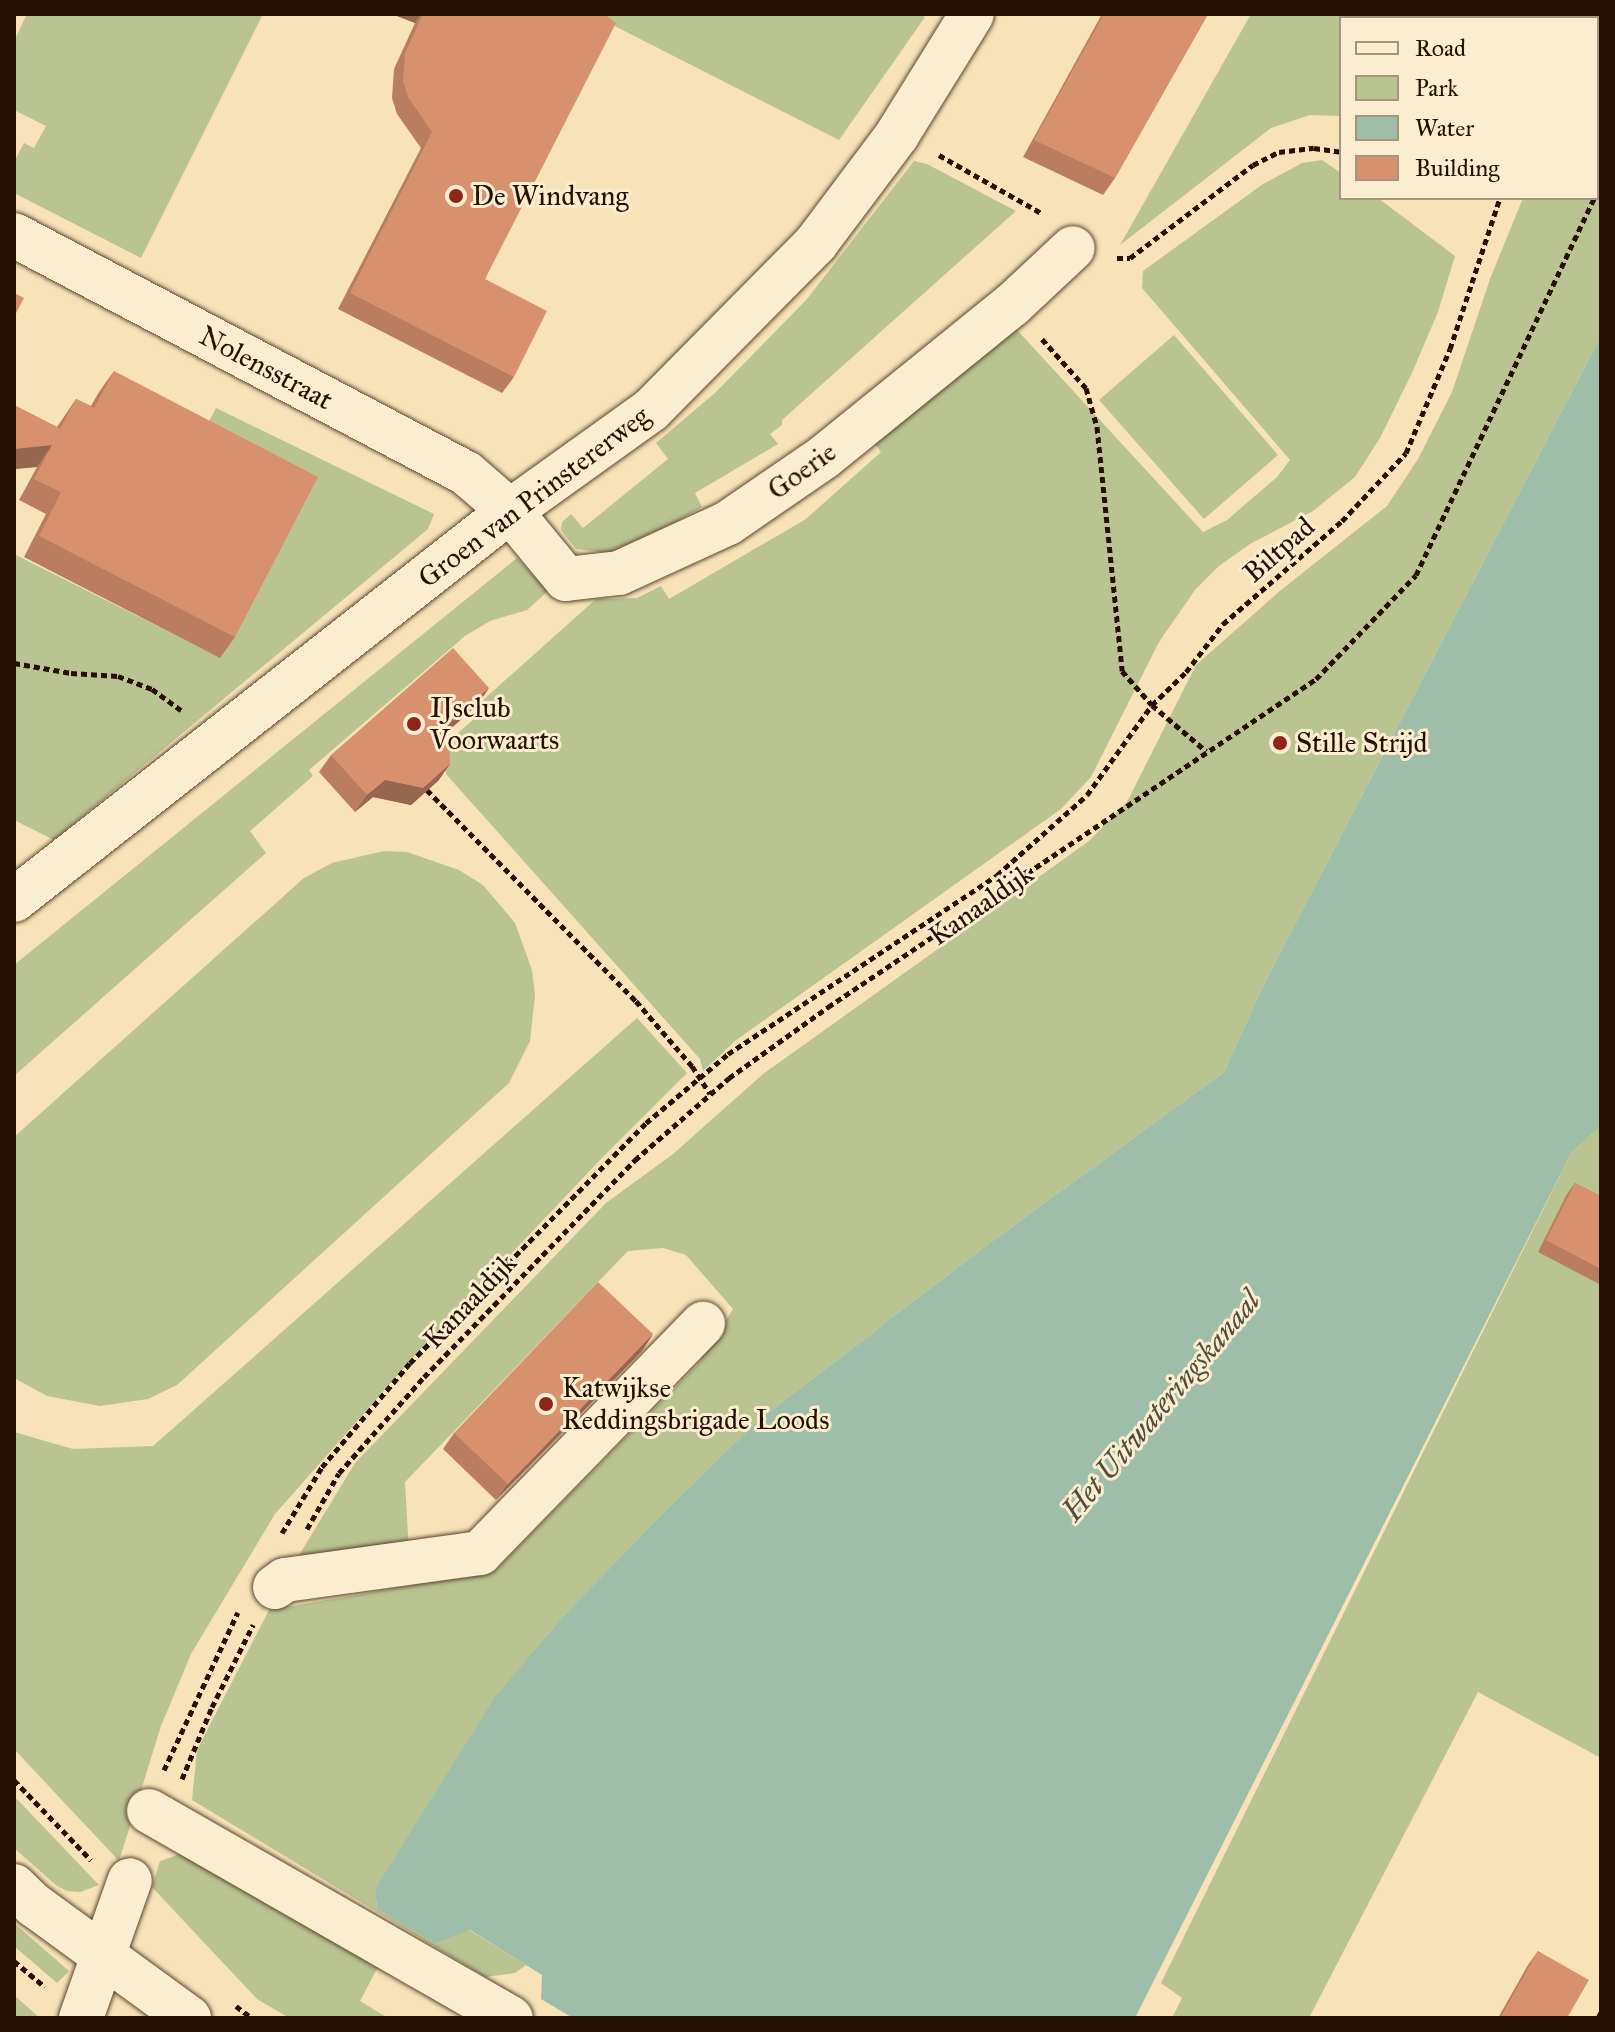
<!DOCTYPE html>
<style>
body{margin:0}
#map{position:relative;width:1615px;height:2032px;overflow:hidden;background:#f7e3b7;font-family:"IM FELL Great Primer",serif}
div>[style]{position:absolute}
.green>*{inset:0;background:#bac490}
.water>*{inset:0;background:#9ebeaa}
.path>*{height:5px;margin-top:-2.5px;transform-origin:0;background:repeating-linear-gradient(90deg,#270f04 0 6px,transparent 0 10px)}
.roads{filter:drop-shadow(0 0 2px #5b4431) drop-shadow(0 0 2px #5b4431)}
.minor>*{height:44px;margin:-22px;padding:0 22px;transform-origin:22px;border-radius:22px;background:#faedd0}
.wall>*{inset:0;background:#ba7d5f}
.shaded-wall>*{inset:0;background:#97664e}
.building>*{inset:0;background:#d8916f}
.dots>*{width:22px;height:22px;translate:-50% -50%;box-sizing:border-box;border:4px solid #faedd0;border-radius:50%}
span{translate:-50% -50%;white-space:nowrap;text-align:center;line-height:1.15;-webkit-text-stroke:6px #faedd0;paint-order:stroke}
.poi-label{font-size:28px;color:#270f04}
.left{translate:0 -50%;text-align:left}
.street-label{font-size:28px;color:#270f04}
.water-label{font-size:30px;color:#514c3e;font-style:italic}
.frame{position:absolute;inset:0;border:16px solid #270f04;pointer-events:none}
.legend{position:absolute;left:1339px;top:16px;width:260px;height:184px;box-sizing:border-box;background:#faedd0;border:2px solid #a6947e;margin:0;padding:10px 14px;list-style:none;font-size:24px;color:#270f04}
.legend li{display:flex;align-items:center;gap:16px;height:40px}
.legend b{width:40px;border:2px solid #a6947e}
</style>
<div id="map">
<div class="green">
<div style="clip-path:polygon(27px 14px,263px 14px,141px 258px,14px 193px,14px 162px,24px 143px,34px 148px,46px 126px,14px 110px,14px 41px)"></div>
<div style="clip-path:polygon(591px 14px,920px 14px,925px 17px,839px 140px)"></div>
<div style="clip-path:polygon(1251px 14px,1570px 14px,1567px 18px,1341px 18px,1341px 116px,1310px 115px,1271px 128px,1120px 245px)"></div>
<div style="clip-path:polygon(1601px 23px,1601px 336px,1265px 982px,1224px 1072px,979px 1251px,759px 1420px,564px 1616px,375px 1889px,377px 1909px,436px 1944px,469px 1930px,526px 1965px,515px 1973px,485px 1977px,192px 1800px,197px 1750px,269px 1610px,495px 1571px,698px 1364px,733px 1309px,686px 1255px,663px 1248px,628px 1251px,405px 1482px,409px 1552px,290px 1570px,355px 1463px,606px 1203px,673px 1154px,763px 1074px,1089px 841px,1127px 802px,1196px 665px,1281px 590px,1387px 506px,1418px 459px,1452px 392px,1490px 279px,1523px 198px,1597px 198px,1597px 28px)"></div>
<div style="clip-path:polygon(1322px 160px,1341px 173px,1341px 198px,1378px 198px,1455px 256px,1438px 312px,1412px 373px,1380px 438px,1355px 477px,1313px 511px,1250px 544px,1219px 566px,1195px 590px,1159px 642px,1091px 777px,1061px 809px,735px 1041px,703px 1071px,700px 1059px,446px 774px,444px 745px,488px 707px,483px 700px,596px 599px,637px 598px,661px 586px,669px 599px,806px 519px,881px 452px,872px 440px,1006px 318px,1203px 532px,1227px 520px,1277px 477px,1290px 460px,1142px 288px,1143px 271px,1263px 184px,1302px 163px)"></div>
<div style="clip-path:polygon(914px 161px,927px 164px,1016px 211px,782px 420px,782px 425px,770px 434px,778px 444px,695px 493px,702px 507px,619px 554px,576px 549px,561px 530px,562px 522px,571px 514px,583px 528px,668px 459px,656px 443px,716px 392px,807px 299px)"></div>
<div style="clip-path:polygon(1174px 335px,1278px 455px,1204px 519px,1099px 400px)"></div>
<div style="clip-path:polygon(216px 408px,434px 514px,428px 529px,54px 840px,14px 820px,14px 554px,219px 657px,200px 438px)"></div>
<div style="clip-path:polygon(517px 558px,548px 591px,527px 610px,490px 621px,465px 636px,309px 770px,313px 776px,250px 831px,266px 853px,14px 1076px,14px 965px)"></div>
<div style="clip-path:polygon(384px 851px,407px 852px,459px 870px,483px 885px,515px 923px,532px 970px,535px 995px,530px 1041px,509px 1083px,177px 1385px,148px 1399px,100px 1406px,47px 1396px,14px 1378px,14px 1137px,304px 878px,332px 863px)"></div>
<div style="clip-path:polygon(637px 1018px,687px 1073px,601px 1159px,418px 1352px,275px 1514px,191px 1654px,161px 1726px,119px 1861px,14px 1749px,14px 1432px,73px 1449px,153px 1446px)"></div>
<div style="clip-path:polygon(1601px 1126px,1601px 1758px,1478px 1692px,1309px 2018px,1172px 2018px,1182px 1998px,1161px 1983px,1571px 1153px)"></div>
<div style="clip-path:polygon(14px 1796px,99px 1885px,80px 1892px,67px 1891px,57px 1886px,14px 1848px)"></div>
<div style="clip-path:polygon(192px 1850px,379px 1965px,360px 2001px,388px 2018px,289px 2018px,257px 1999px,152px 1887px,160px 1861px)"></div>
<div style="clip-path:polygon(14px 1923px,69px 1971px,57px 1983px,14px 1946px)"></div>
<div style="clip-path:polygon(14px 1995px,40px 2018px,14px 2018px)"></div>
</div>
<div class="water">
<div style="clip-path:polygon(1601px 336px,1601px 1126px,1571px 1153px,1135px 2018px,573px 2018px,541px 1999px,542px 1975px,470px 1930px,436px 1944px,377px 1909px,375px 1889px,495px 1697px,564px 1616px,661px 1516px,759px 1420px,979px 1251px,1224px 1072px,1265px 982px)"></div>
</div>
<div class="path">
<div style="left:1589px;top:18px;width:4px;rotate:-63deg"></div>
<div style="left:939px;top:155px;width:117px;rotate:29.6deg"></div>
<div style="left:1597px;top:192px;width:10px;rotate:-66deg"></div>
<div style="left:1117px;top:258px;width:13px"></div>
<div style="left:1130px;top:258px;width:154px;rotate:-37.1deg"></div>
<div style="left:1253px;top:165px;width:29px;rotate:-27deg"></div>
<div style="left:1279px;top:152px;width:35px;rotate:-7deg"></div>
<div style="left:1314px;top:148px;width:27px;rotate:8deg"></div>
<div style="left:1042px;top:339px;width:66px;rotate:48.1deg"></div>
<div style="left:1086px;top:388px;width:41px;rotate:74.2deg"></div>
<div style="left:1097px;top:427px;width:245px;rotate:84.1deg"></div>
<div style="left:1122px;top:671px;width:45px;rotate:48.6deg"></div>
<div style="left:1152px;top:705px;width:71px;rotate:40.4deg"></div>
<div style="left:14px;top:663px;width:58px;rotate:10deg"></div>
<div style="left:71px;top:673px;width:47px;rotate:3.7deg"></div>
<div style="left:118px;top:676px;width:36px;rotate:21deg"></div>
<div style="left:152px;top:689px;width:36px;rotate:36deg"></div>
<div style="left:427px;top:790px;width:297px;rotate:45.3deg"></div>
<div style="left:636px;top:1001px;width:86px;rotate:49.3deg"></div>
<div style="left:692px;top:1066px;width:33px;rotate:57deg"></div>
<div style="left:307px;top:1529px;width:64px;rotate:-60.3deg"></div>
<div style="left:339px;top:1473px;width:128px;rotate:-48.5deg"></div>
<div style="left:424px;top:1377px;width:303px;rotate:-45.8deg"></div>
<div style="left:635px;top:1160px;width:125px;rotate:-41.1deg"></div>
<div style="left:729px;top:1078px;width:122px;rotate:-35.6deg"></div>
<div style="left:828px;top:1007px;width:588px;rotate:-33.91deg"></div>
<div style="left:1316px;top:679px;width:144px;rotate:-46.1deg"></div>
<div style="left:1416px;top:575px;width:417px;rotate:-64.7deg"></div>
<div style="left:282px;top:1533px;width:77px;rotate:-58.8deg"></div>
<div style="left:322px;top:1467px;width:136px;rotate:-49.8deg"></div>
<div style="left:410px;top:1363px;width:337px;rotate:-45.5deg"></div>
<div style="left:646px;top:1123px;width:107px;rotate:-40.1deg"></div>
<div style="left:728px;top:1054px;width:323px;rotate:-33.6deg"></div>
<div style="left:997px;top:875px;width:120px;rotate:-41.6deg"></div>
<div style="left:1087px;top:795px;width:111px;rotate:-54.2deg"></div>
<div style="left:1152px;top:705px;width:47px;rotate:-44.1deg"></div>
<div style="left:1186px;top:672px;width:61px;rotate:-52.4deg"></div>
<div style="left:1223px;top:624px;width:157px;rotate:-40.9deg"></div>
<div style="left:1342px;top:521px;width:93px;rotate:-46.7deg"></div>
<div style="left:1406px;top:453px;width:113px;rotate:-67.1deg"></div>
<div style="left:1450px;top:349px;width:159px;rotate:-71.7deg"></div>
<div style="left:164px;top:1770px;width:174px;rotate:-64.9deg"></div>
<div style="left:182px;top:1779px;width:78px;rotate:-67.4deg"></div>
<div style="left:212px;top:1707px;width:92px;rotate:-63.4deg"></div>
<div style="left:14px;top:1780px;width:111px;rotate:46.1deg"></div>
<div style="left:14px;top:1961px;width:40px;rotate:40deg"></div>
<div style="left:236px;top:2006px;width:20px;rotate:37deg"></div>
<div style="left:1598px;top:2018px;width:7px;rotate:-63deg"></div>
</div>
<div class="roads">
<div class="minor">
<div style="left:14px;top:235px;width:511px;rotate:27.77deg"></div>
<div style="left:466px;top:473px;width:58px;rotate:40.8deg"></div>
<div style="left:510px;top:511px;width:88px;rotate:50.5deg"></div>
<div style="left:566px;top:579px;width:53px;rotate:-6.5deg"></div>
<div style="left:619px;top:573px;width:120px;rotate:-24.6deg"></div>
<div style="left:728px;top:523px;width:116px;rotate:-34.5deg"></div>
<div style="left:824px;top:457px;width:242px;rotate:-39deg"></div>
<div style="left:1012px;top:305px;width:83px;rotate:-43.1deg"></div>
<div style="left:14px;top:900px;width:630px;rotate:-38.11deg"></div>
<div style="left:510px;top:511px;width:173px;rotate:-35.6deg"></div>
<div style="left:651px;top:410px;width:235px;rotate:-45.3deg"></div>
<div style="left:816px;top:243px;width:135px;rotate:-53.1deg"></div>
<div style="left:897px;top:135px;width:142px;rotate:-58.2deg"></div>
<div style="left:275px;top:1587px;width:12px;rotate:-35deg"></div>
<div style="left:285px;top:1580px;width:197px;rotate:-7.9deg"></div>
<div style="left:480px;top:1553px;width:320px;rotate:-45.8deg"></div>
<div style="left:149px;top:1811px;width:417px;rotate:29.8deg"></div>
<div style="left:14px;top:1886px;width:28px;rotate:44deg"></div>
<div style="left:34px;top:1905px;width:192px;rotate:36.1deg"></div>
<div style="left:81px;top:2018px;width:146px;rotate:-70.5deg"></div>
</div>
</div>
<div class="wall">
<div style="clip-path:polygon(392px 14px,604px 14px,485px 279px,514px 377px,502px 393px,338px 309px,421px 148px,397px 114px,392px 98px,394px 69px,415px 23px)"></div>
<div style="clip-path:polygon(1102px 14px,1208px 14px,1115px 178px,1103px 195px,1023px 157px)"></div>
<div style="clip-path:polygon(114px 371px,235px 637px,220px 658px,24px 557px,46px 514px,19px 500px,37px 467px,14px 469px,14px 405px,57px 427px,76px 399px,91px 406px,99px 392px)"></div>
<div style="clip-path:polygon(489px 688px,477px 705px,448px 731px,450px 764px,438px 781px,411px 805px,373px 797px,355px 812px,319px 772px,331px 755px)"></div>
<div style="clip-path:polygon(1575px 1183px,1601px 1196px,1601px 1285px,1538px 1252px,1567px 1194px)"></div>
<div style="clip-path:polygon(653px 1334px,642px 1351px,496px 1500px,443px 1449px,454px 1433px)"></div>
<div style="clip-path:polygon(1538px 1951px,1567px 2018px,1498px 2018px,1528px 1965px)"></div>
</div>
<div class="shaded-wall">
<div style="clip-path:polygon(392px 14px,421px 14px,415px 23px)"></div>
<div style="clip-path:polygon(52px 445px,37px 467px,14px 469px,14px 449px)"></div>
<div style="clip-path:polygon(489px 688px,477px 705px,436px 742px,447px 725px)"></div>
<div style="clip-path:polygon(450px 764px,438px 781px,411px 805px,373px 797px,355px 812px,367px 795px,385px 780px)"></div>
<div style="clip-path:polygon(653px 1334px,642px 1351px,496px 1500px,508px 1484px)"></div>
</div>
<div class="building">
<div style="clip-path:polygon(423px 14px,604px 14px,616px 23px,485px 279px,547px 311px,514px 377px,350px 293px,432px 132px,408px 97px,403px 81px,405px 53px)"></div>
<div style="clip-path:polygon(1104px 14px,1208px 14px,1115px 178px,1034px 140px)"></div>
<div style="clip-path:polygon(14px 293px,24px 298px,14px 317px)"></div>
<div style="clip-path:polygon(114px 371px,318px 477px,235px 637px,39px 536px,61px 492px,34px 479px,52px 445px,14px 449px,14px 405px,60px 429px,76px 399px,94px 408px)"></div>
<div style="clip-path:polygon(453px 648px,489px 688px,447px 725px,450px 764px,423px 788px,385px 780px,367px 795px,331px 755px)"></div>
<div style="clip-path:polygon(1575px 1183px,1601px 1196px,1601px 1269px,1546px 1240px)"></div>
<div style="clip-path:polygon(598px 1282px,653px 1334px,508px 1484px,454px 1433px)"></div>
<div style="clip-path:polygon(1538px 1951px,1589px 1980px,1567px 2018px,1500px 2018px)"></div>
</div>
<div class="dots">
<div style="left:456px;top:196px;background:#8f2418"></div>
<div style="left:414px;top:724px;background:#8f2418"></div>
<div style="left:1280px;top:743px;background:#8f2418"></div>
<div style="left:546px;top:1404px;background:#8f2418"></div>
</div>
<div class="poi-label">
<span class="left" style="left:472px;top:196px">De Windvang</span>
<span class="left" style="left:430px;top:724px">IJsclub<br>Voorwaarts</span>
<span class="left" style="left:1296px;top:743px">Stille Strijd</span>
<span class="left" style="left:562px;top:1404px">Katwijkse<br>Reddingsbrigade Loods</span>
</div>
<div class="street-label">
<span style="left:266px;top:368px;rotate:28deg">Nolensstraat</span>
<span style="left:802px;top:471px;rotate:-36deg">Goerie</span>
<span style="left:534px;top:497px;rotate:-37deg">Groen van Prinstererweg</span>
<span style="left:1279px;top:550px;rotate:-41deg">Biltpad</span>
<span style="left:981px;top:905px;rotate:-35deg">Kanaaldijk</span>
<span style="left:470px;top:1301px;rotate:-46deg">Kanaaldijk</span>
</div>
<div class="water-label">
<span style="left:1161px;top:1406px;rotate:-50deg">Het Uitwateringskanaal</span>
</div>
<div class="frame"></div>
<ul class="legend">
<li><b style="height:10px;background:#faedd0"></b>Road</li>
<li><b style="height:22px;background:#bac490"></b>Park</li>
<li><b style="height:22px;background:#9ebeaa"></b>Water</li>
<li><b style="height:22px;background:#d8916f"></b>Building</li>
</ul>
</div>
